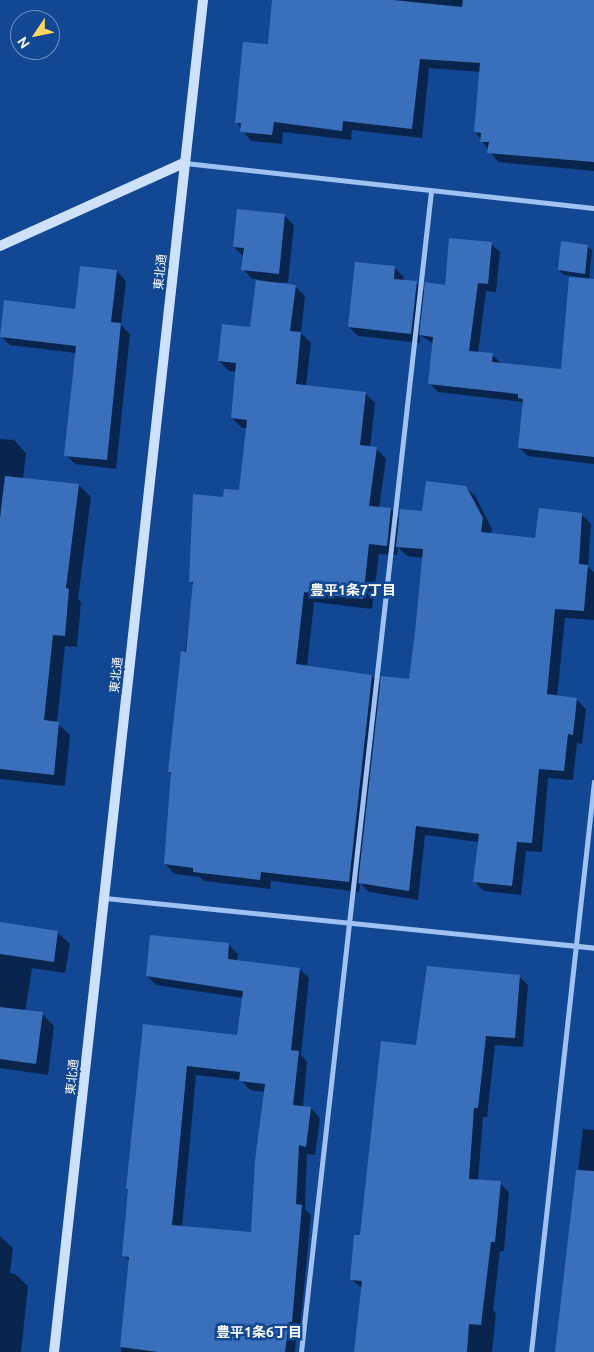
<!DOCTYPE html>
<meta charset="utf-8">
<style>
body{margin:0}
#map{position:relative;width:594px;height:1352px;overflow:hidden;background:#124793;font-family:Ubuntu,"Noto Sans JP",sans-serif}
div>[style]{position:absolute}
.shadow>*{inset:0;background:#0007}
.building>*{inset:0;background:#3a70bb}
.street>*{height:5px;margin:-2.5px;padding:0 2.5px;transform-origin:2.5px;border-radius:2.5px;background:#9fc2f3}
.secondary>*{height:10px;margin:-5px;padding:0 5px;transform-origin:5px;border-radius:5px;background:#cee1fc}
span{translate:-50% -50%;white-space:nowrap;text-align:center;line-height:1.15;-webkit-text-stroke:5px #124793;paint-order:stroke}
.street-label{font-size:12px;color:#fff}
.neighbourhood-label{font-size:14px;color:#fff;font-weight:700}
.north{position:absolute;left:10px;top:10px;width:50px;height:50px;box-sizing:border-box;background:#124793;border:1px solid #7191be;border-radius:50%;rotate:236deg;font-size:14px;font-weight:700;line-height:20px;text-align:center;color:#fff}
.north::after{content:'';display:block;margin:auto;width:18px;height:22px;background:#ffd560;clip-path:polygon(50% 0,100% 100%,50% 72%,0 100%)}
</style>
<div id="map">
<div class="shadow">
<div style="clip-path:polygon(273px 0,594px 0,594px 171px,498px 162px,475px 132px,481px 72px,429px 68px,422px 138px,352px 130px,351px 140px,283px 132px,282px 144px,251px 141px,236px 122px,269px 45px)"></div>
<div style="clip-path:polygon(evenodd,284px 215px,294px 225px,288px 282px,275px 283px,295px 286px,305px 296px,301px 333px,311px 343px,306px 386px,365px 393px,375px 403px,370px 448px,376px 448px,386px 459px,379px 508px,391px 509px,400px 519px,424px 513px,466px 487px,476px 497px,492px 529px,491px 534px,536px 540px,581px 514px,591px 524px,588px 567px,594px 572px,594px 620px,565px 618px,557px 697px,576px 699px,586px 709px,582px 744px,577px 743px,573px 780px,548px 778px,542px 852px,526px 851px,521px 895px,484px 891px,475px 882px,479px 842px,425px 835px,418px 900px,369px 892px,360px 883px,359px 892px,271px 881px,270px 889px,204px 881px,200px 877px,175px 874px,165px 864px,172px 774px,169px 772px,194px 585px,190px 581px,224px 498px,240px 492px,247px 428px,242px 428px,232px 418px,237px 372px,229px 371px,219px 361px,251px 328px,257px 279px,252px 279px,243px 269px,244px 257px,234px 247px,284px 215px,398px 547px,407px 556px,423px 558px,410px 680px,381px 685px,372px 676px,307px 667px,314px 602px,372px 609px,379px 554px,397px 555px,398px 547px)"></div>
<div style="clip-path:polygon(491px 244px,500px 252px,496px 292px,486px 291px,478px 353px,492px 355px,501px 363px,562px 370px,587px 278px,564px 275px,559px 270px,587px 246px,592px 250px,589px 280px,594px 281px,594px 464px,528px 456px,519px 448px,523px 402px,438px 392px,429px 383px,434px 344px,420px 335px,420px 343px,358px 336px,349px 327px,394px 267px,404px 277px,403px 281px,416px 282px,425px 292px,446px 286px)"></div>
<div style="clip-path:polygon(117px 271px,126px 281px,121px 325px,130px 334px,116px 469px,75px 464px,66px 455px,76px 353px,10px 345px,1px 336px,76px 310px)"></div>
<div style="clip-path:polygon(0 439px,14px 440px,26px 453px,23px 479px,79px 485px,91px 497px,78px 599px,81px 602px,77px 647px,65px 646px,57px 723px,70px 735px,65px 786px,0 779px)"></div>
<div style="clip-path:polygon(0 923px,57px 932px,70px 944px,65px 973px,32px 968px,25px 1012px,42px 1014px,54px 1026px,48px 1075px,0 1068px)"></div>
<div style="clip-path:polygon(evenodd,229px 945px,238px 954px,237px 962px,300px 969px,309px 978px,301px 1055px,307px 1062px,303px 1107px,311px 1108px,320px 1118px,315px 1155px,307px 1154px,305px 1209px,311px 1215px,300px 1330px,297px 1330px,295px 1352px,121px 1352px,130px 1262px,124px 1255px,129px 1191px,127px 1189px,144px 1026px,238px 1036px,243px 998px,156px 985px,147px 976px,229px 945px,196px 1075px,241px 1080px,250px 1090px,266px 1092px,252px 1233px,182px 1227px,196px 1075px)"></div>
<div style="clip-path:polygon(519px 976px,528px 985px,523px 1047px,495px 1045px,487px 1117px,483px 1117px,478px 1181px,500px 1183px,509px 1192px,504px 1251px,500px 1251px,493px 1310px,496px 1313px,492px 1352px,355px 1352px,362px 1288px,351px 1279px,417px 1046px)"></div>
<div style="clip-path:polygon(583px 1129px,594px 1130px,594px 1352px,557px 1352px)"></div>
<div style="clip-path:polygon(0 1236px,13px 1248px,10px 1273px,15px 1274px,28px 1286px,21px 1352px,0 1352px)"></div>
</div>
<div class="building">
<div style="clip-path:polygon(272px 0,393px 0,462px 7px,463px 0,594px 0,594px 162px,487px 153px,489px 142px,480px 142px,481px 133px,474px 132px,480px 63px,420px 59px,412px 129px,343px 121px,342px 131px,274px 122px,272px 135px,240px 132px,241px 123px,235px 123px,243px 42px,268px 44px)"></div>
<div style="clip-path:polygon(237px 209px,285px 214px,279px 274px,241px 270px,244px 248px,233px 247px)"></div>
<div style="clip-path:polygon(449px 238px,492px 242px,488px 284px,478px 283px,469px 351px,493px 353px,492px 362px,561px 369px,569px 277px,594px 279px,594px 457px,518px 448px,523px 399px,518px 398px,518px 394px,428px 384px,433px 337px,419px 335px,425px 282px,445px 285px)"></div>
<div style="clip-path:polygon(561px 241px,588px 245px,585px 274px,558px 270px)"></div>
<div style="clip-path:polygon(355px 262px,395px 266px,394px 279px,417px 281px,411px 334px,348px 327px)"></div>
<div style="clip-path:polygon(80px 266px,117px 270px,111px 322px,121px 323px,107px 460px,64px 456px,76px 346px,0 337px,4px 300px,75px 309px)"></div>
<div style="clip-path:polygon(256px 280px,296px 285px,290px 331px,301px 332px,296px 384px,366px 392px,360px 445px,377px 447px,369px 506px,391px 508px,387px 546px,369px 544px,363px 599px,304px 592px,296px 664px,372px 675px,349px 882px,261px 872px,260px 880px,193px 872px,193px 868px,164px 864px,171px 772px,168px 772px,181px 651px,186px 652px,193px 582px,189px 582px,193px 494px,223px 497px,224px 489px,239px 490px,247px 420px,231px 418px,236px 363px,218px 361px,222px 324px,250px 327px)"></div>
<div style="clip-path:polygon(5px 476px,79px 484px,66px 588px,69px 589px,65px 636px,53px 635px,44px 720px,59px 722px,54px 775px,0 769px,0 518px)"></div>
<div style="clip-path:polygon(426px 481px,466px 486px,483px 518px,481px 532px,535px 538px,539px 508px,582px 513px,579px 564px,588px 565px,584px 611px,555px 609px,547px 694px,577px 698px,573px 735px,568px 734px,564px 771px,539px 769px,532px 843px,517px 842px,512px 886px,473px 882px,479px 834px,416px 826px,409px 891px,358px 883px,381px 676px,409px 679px,415px 632px,423px 549px,396px 547px,400px 509px,422px 511px)"></div>
<div style="clip-path:polygon(0 922px,58px 931px,54px 962px,0 954px)"></div>
<div style="clip-path:polygon(evenodd,150px 935px,229px 943px,228px 959px,300px 968px,291px 1050px,299px 1051px,293px 1105px,311px 1107px,306px 1147px,299px 1145px,296px 1204px,302px 1205px,292px 1322px,289px 1322px,285px 1352px,158px 1352px,120px 1347px,129px 1257px,122px 1256px,128px 1189px,126px 1189px,143px 1024px,237px 1035px,243px 991px,146px 976px,150px 935px,187px 1066px,240px 1072px,239px 1081px,265px 1084px,255px 1160px,251px 1232px,172px 1225px,187px 1066px)"></div>
<div style="clip-path:polygon(427px 966px,520px 975px,515px 1038px,486px 1036px,478px 1108px,474px 1108px,469px 1179px,501px 1181px,495px 1242px,491px 1242px,481px 1325px,469px 1324px,467px 1352px,354px 1352px,362px 1281px,350px 1280px,354px 1235px,360px 1235px,381px 1041px,416px 1045px)"></div>
<div style="clip-path:polygon(0 1007px,43px 1012px,36px 1064px,0 1059px)"></div>
<div style="clip-path:polygon(576px 1170px,594px 1171px,594px 1352px,555px 1352px)"></div>
</div>
<div class="street">
<div style="left:185px;top:163px;width:411px;rotate:6.3deg"></div>
<div style="left:105px;top:898px;width:492px;rotate:5.8deg"></div>
<div style="left:301px;top:1352px;width:1167px;rotate:-83.61deg"></div>
<div style="left:531px;top:1352px;width:574px;rotate:-83.7deg"></div>
</div>
<div class="secondary">
<div style="left:0;top:246px;width:202px;rotate:-24.3deg"></div>
<div style="left:54px;top:1352px;width:1360px;rotate:-83.71deg"></div>
</div>
<div class="street-label">
<span style="left:160px;top:272px;rotate:-84deg">東北通</span>
<span style="left:116px;top:675px;rotate:-84deg">東北通</span>
<span style="left:72px;top:1077px;rotate:-84deg">東北通</span>
</div>
<div class="neighbourhood-label">
<span style="left:353px;top:590px">豊平1条7丁目</span>
<span style="left:259px;top:1332px">豊平1条6丁目</span>
</div>
<div class="north">N</div>
</div>
